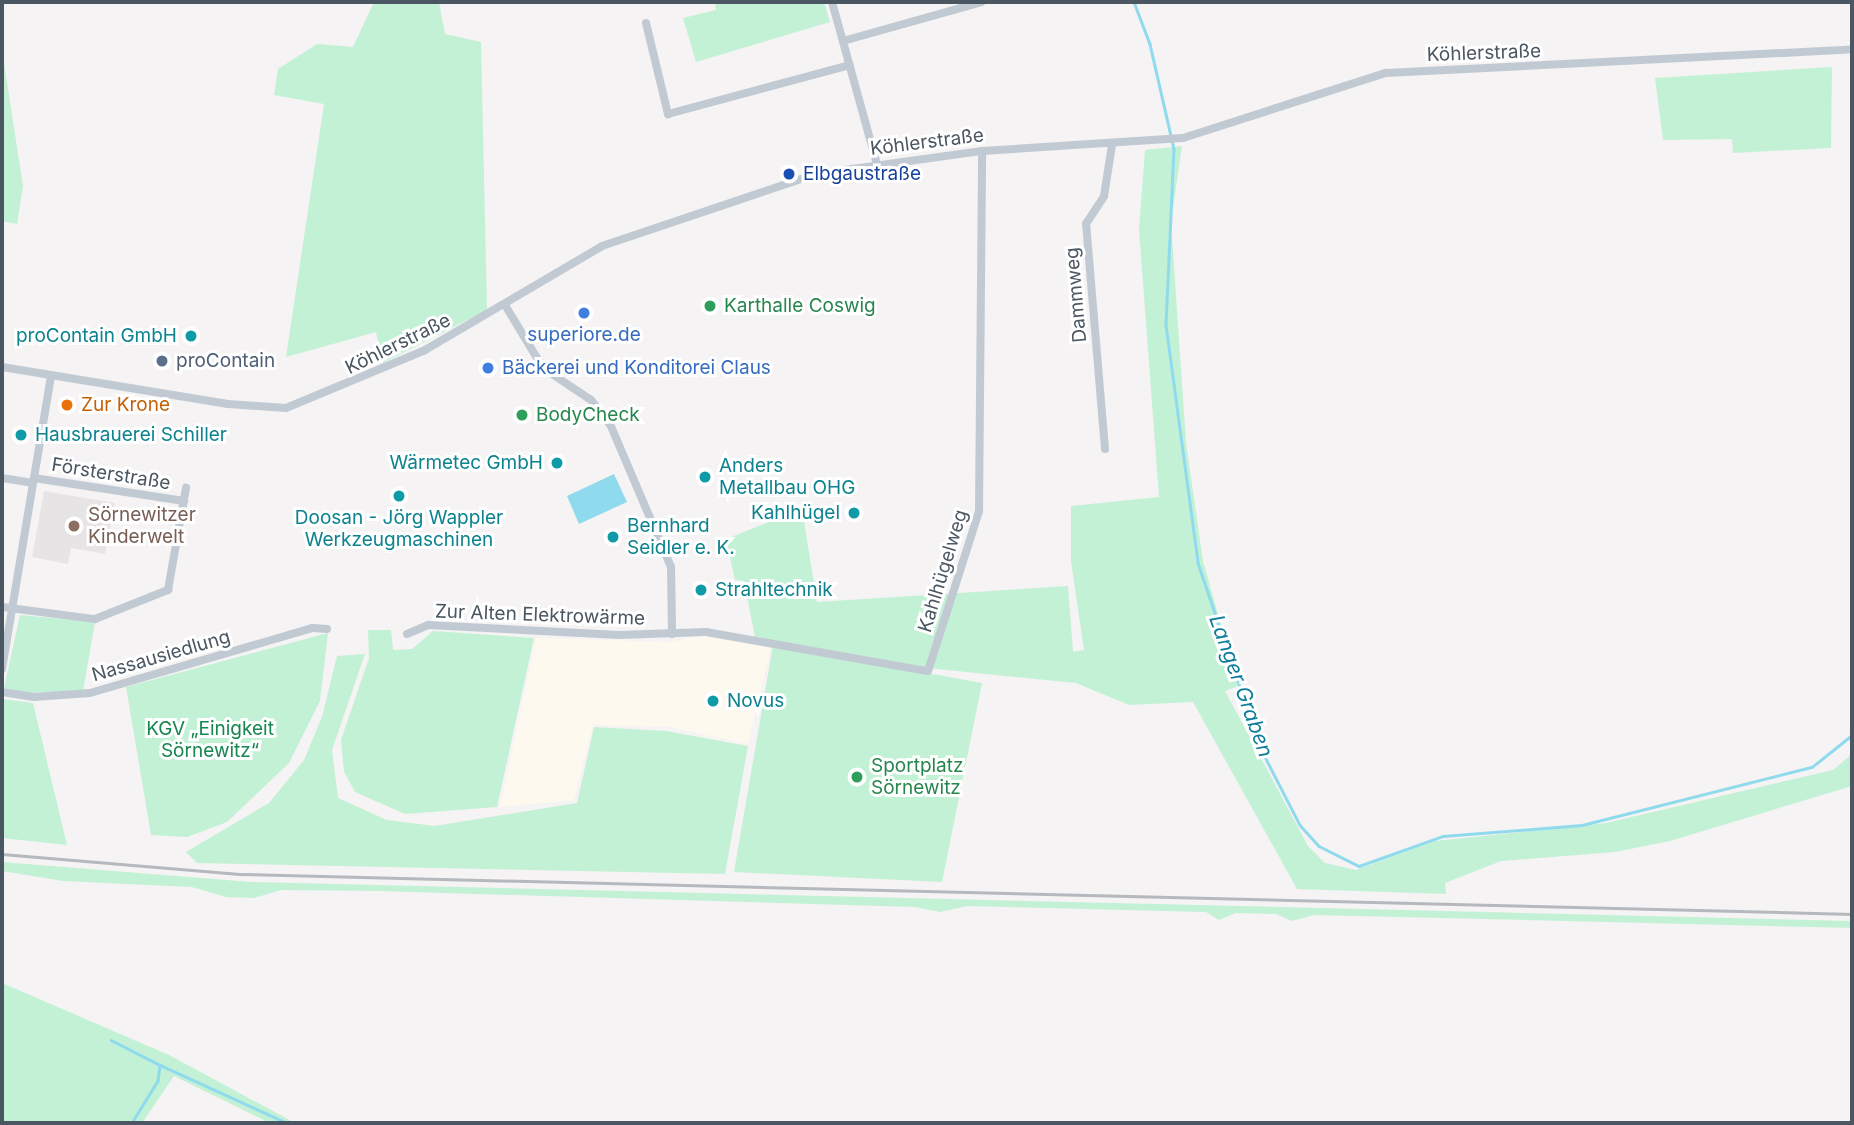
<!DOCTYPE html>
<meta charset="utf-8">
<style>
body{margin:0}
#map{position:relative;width:1854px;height:1125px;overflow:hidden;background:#f5f3f3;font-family:Inter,sans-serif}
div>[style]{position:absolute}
.commercial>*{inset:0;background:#fdf9ef}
.education>*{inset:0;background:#e6e4e5}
.green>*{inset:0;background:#c3f1d5}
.water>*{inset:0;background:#90daee}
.stream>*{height:2.5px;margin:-1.25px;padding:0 1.25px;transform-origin:1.25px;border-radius:1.25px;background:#90daee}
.minor>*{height:8px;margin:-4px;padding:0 4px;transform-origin:4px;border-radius:4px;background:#c1cad2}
.rail>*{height:2.5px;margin:-1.25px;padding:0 1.25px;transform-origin:1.25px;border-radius:1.25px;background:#b5b8bd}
.dots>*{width:19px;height:19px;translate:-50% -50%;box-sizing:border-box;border:4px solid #fff;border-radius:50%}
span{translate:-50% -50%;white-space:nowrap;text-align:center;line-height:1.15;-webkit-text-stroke:6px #fff;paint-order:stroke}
.street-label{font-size:19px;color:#4a5661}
.transit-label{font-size:19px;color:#164399}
.left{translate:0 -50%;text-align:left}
.leisure-label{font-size:19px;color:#27864d}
.shop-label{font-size:19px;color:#366cbe}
.culture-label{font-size:19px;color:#0d838f}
.right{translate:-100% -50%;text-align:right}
.service-label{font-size:19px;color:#4e5e75}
.food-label{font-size:19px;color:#c56008}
.education-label{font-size:19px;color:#785e54}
.park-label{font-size:19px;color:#17864f}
.water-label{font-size:21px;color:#0c7c9b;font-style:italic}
.frame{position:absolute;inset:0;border:4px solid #4a5661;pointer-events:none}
</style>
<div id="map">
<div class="commercial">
<div style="clip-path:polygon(701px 635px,771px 648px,748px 744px,669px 727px,593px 725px,574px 800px,500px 807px,536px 638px,671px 642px)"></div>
</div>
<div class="education">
<div style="clip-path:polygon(44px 491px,115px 503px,105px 554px,71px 548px,68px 564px,32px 557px)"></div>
</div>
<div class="green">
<div style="clip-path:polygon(374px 2px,439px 2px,445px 34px,481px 42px,487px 310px,383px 363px,376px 332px,286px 357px,324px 104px,274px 95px,278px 69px,317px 44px,353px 47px)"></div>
<div style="clip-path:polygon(715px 2px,824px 2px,830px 22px,696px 62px,683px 18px,716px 10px)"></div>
<div style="clip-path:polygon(2px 50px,23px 186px,17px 224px,2px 221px)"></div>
<div style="clip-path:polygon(1832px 67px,1831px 148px,1733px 153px,1732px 139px,1663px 140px,1655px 78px)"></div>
<div style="clip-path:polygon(1182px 146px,1171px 222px,1186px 443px,1203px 561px,1238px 686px,1225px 691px,1308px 846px,1325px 863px,1356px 870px,1435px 841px,1606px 823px,1833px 770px,1852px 754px,1852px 786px,1670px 841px,1615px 852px,1501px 861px,1445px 883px,1446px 894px,1297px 889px,1193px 702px,1129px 705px,1076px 683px,937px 669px,755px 637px,744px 581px,735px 580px,726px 539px,802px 509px,817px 602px,1068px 586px,1073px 652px,1084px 650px,1071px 561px,1071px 506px,1159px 497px,1139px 229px,1145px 150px)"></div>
<div style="clip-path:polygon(20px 615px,95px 622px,83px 691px,27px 693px,4px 688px)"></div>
<div style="clip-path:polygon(368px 630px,391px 630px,393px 650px,412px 649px,433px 631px,534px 638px,497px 807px,405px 814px,355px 792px,344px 772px,341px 740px,369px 658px)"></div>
<div style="clip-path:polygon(328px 633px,320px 701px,289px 763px,227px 822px,187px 837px,151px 835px,126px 687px)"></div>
<div style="clip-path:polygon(773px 645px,982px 683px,942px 882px,734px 872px)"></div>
<div style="clip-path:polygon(365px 654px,332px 750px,338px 798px,387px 820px,435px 826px,577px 803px,594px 727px,666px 731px,748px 746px,725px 874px,197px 863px,186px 852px,269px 803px,304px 760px,322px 717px,337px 656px)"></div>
<div style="clip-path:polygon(2px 699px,33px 703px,67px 845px,2px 838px)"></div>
<div style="clip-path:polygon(2px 862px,251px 882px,1852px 921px,1852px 928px,1314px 915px,1292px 921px,1276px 914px,1236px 913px,1219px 920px,1206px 912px,968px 906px,940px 912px,915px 907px,380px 891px,281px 890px,254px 898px,226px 897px,192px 887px,63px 881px,2px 871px)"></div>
<div style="clip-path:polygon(2px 983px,169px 1055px,295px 1123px,270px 1123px,174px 1076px,142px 1123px,2px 1123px)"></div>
</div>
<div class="water">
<div style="clip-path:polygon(614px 474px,627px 502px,579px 524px,567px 496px)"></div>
</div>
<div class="stream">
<div style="left:1134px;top:2px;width:45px;rotate:69.1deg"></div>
<div style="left:1150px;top:44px;width:108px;rotate:77.1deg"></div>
<div style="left:1174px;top:149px;width:176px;rotate:92.6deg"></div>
<div style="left:1166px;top:325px;width:240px;rotate:82.3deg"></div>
<div style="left:1198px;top:563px;width:199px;rotate:71.2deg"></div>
<div style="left:1262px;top:751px;width:83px;rotate:62.8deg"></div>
<div style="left:1300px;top:825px;width:28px;rotate:48deg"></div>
<div style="left:1319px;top:846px;width:45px;rotate:26.6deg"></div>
<div style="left:1359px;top:866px;width:89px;rotate:-19.7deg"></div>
<div style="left:1443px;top:836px;width:139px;rotate:-4.5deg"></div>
<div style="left:1582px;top:825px;width:237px;rotate:-14.2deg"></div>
<div style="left:1812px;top:767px;width:51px;rotate:-38.7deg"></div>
<div style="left:111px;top:1040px;width:55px;rotate:27deg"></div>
<div style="left:160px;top:1065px;width:16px;rotate:97deg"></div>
<div style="left:158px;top:1081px;width:49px;rotate:121.8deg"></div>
<div style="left:160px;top:1065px;width:140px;rotate:24.5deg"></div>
</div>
<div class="minor">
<div style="left:832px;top:2px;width:168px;rotate:74.5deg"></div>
<div style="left:646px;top:23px;width:94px;rotate:76.4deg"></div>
<div style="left:668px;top:114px;width:188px;rotate:-15.1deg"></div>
<div style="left:843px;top:41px;width:144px;rotate:-15.7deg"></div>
<div style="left:505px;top:305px;width:74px;rotate:58.9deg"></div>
<div style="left:543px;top:368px;width:58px;rotate:33.7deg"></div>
<div style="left:591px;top:400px;width:31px;rotate:52deg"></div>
<div style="left:610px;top:424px;width:155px;rotate:66.9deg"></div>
<div style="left:671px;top:567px;width:67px;rotate:89.1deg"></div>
<div style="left:2px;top:367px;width:229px;rotate:9.3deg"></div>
<div style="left:228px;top:404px;width:58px;rotate:3.9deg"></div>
<div style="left:286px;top:408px;width:151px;rotate:-22.6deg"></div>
<div style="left:425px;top:350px;width:205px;rotate:-30.4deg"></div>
<div style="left:602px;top:246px;width:226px;rotate:-18.6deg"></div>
<div style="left:816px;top:174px;width:168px;rotate:-7.9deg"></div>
<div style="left:982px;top:151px;width:201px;rotate:-3.7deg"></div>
<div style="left:1183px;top:138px;width:213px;rotate:-17.8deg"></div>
<div style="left:1386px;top:73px;width:467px;rotate:-2.9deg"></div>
<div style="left:1105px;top:449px;width:226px;rotate:-94.8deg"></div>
<div style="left:1086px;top:224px;width:33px;rotate:-57deg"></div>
<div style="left:1104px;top:196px;width:52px;rotate:-81.1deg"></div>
<div style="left:2px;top:478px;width:31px;rotate:9deg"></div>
<div style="left:34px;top:478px;width:152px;rotate:8.7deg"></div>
<div style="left:2px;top:607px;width:94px;rotate:7.4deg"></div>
<div style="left:95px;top:619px;width:79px;rotate:-21.7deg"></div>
<div style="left:168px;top:590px;width:104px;rotate:-80deg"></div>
<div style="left:407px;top:634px;width:23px;rotate:-23deg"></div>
<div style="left:428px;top:625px;width:191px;rotate:3deg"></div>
<div style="left:619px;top:635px;width:87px;rotate:-2deg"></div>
<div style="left:706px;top:632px;width:225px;rotate:10deg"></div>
<div style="left:928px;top:671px;width:168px;rotate:-72.3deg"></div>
<div style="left:979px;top:511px;width:360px;rotate:-89.5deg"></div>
<div style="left:2px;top:669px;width:298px;rotate:-80.5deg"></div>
<div style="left:2px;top:692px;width:32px;rotate:9deg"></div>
<div style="left:34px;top:697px;width:56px;rotate:-4.1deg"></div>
<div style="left:90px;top:693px;width:232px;rotate:-16.3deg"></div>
<div style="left:313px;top:628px;width:14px;rotate:4deg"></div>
</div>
<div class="rail">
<div style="left:2px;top:854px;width:241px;rotate:4.8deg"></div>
<div style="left:242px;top:874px;width:1610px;rotate:1.42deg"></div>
</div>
<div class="dots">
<div style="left:789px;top:174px;background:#1a4fb4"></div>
<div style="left:710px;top:306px;background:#2e9e5b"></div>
<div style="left:584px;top:313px;background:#3f7fe0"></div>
<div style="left:191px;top:336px;background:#0f9aa8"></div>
<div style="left:162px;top:361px;background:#5c6f8a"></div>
<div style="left:488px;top:368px;background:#3f7fe0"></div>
<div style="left:67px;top:405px;background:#e8710a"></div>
<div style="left:522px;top:415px;background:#2e9e5b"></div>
<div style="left:21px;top:435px;background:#0f9aa8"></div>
<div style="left:557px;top:463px;background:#0f9aa8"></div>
<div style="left:705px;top:477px;background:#0f9aa8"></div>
<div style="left:399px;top:496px;background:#0f9aa8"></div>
<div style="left:854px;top:513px;background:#0f9aa8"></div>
<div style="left:74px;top:526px;background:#8d6e63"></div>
<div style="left:613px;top:537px;background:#0f9aa8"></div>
<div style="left:701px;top:590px;background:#0f9aa8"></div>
<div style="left:713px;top:701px;background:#0f9aa8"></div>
<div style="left:857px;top:777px;background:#2e9e5b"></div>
</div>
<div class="street-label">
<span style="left:1484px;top:53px;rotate:-2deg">Köhlerstraße</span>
<span style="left:927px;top:142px;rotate:-7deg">Köhlerstraße</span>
<span style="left:1076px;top:295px;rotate:-95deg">Dammweg</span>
<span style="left:398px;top:344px;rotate:-26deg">Köhlerstraße</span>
<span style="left:111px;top:474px;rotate:9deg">Försterstraße</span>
<span style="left:943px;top:571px;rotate:-73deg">Kahlhügelweg</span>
<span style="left:540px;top:615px;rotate:2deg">Zur Alten Elektrowärme</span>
<span style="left:161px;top:656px;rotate:-16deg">Nassausiedlung</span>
</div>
<div class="transit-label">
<span class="left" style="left:803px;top:174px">Elbgaustraße</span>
</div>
<div class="leisure-label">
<span class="left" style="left:724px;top:306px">Karthalle Coswig</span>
<span class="left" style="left:536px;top:415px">BodyCheck</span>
<span class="left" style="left:871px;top:777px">Sportplatz<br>Sörnewitz</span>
</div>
<div class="shop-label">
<span style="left:584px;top:335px">superiore.de</span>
<span class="left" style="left:502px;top:368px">Bäckerei und Konditorei Claus</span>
</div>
<div class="culture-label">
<span class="right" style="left:177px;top:336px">proContain GmbH</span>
<span class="left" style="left:35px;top:435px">Hausbrauerei Schiller</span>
<span class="right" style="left:543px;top:463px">Wärmetec GmbH</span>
<span class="left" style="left:719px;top:477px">Anders<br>Metallbau OHG</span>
<span class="right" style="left:840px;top:513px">Kahlhügel</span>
<span style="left:399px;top:529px">Doosan - Jörg Wappler<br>Werkzeugmaschinen</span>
<span class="left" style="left:627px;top:537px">Bernhard<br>Seidler e. K.</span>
<span class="left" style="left:715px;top:590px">Strahltechnik</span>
<span class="left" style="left:727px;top:701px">Novus</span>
</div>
<div class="service-label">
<span class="left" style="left:176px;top:361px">proContain</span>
</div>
<div class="food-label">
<span class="left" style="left:81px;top:405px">Zur Krone</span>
</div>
<div class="education-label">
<span class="left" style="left:88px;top:526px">Sörnewitzer<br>Kinderwelt</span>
</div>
<div class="park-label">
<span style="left:210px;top:740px">KGV „Einigkeit<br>Sörnewitz“</span>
</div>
<div class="water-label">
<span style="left:1241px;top:686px;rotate:70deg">Langer Graben</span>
</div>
<div class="frame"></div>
</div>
